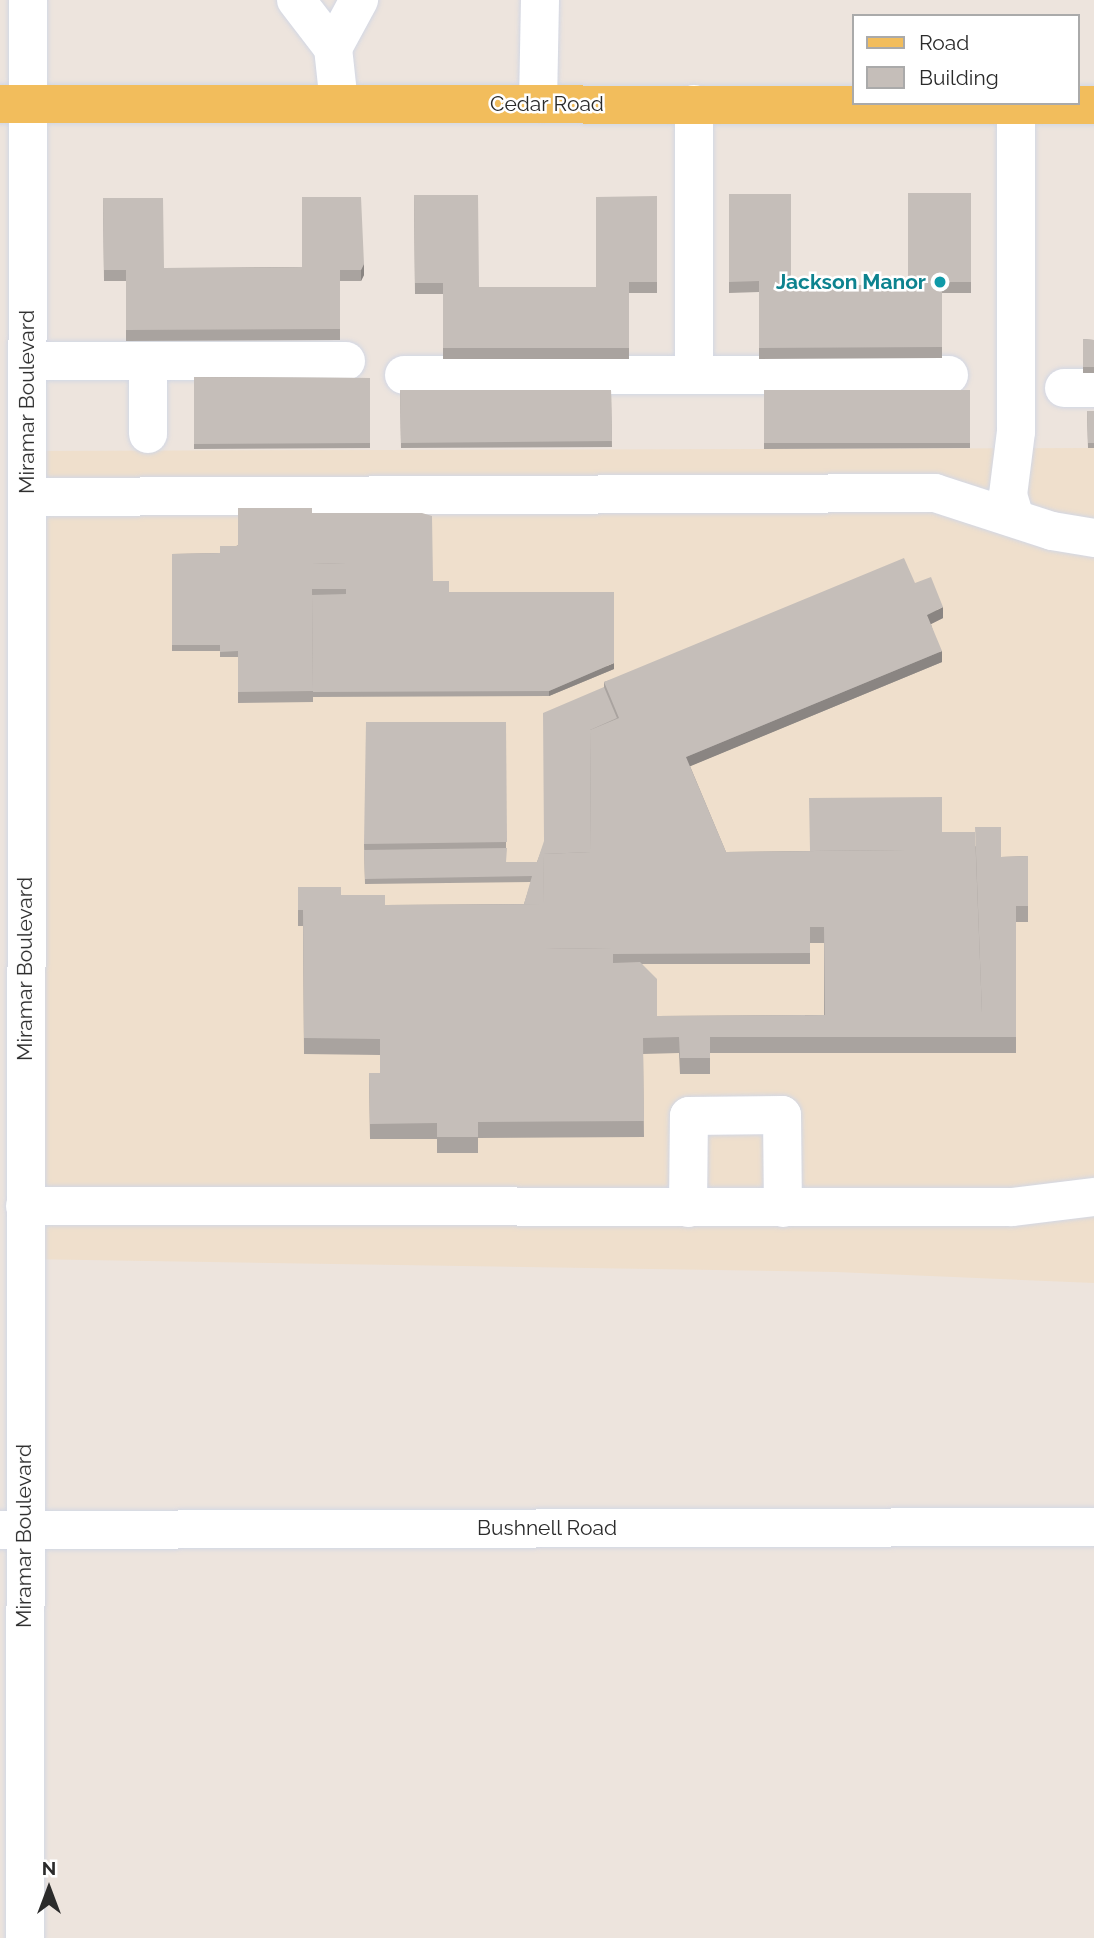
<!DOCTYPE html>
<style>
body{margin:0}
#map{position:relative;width:1094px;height:1938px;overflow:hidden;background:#ede4dd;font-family:Raleway,sans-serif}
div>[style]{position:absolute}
.education>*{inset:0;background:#efdfcc}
.roads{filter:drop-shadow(0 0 2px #d2d7e4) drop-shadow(0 0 2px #d2d7e4)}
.minor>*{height:38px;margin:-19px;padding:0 19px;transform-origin:19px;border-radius:19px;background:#fff}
.major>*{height:38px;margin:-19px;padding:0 19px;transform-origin:19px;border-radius:19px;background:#f2bd5c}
.wall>*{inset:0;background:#a9a39f}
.shaded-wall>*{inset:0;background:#8a8582}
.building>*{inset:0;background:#c5beb9}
.dots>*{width:19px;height:19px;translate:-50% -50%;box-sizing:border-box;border:4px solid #fff;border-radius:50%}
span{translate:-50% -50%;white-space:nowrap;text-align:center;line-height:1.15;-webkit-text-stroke:5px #fff;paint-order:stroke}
.street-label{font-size:21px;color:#2b2b2b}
.culture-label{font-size:21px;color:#0d838f;font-weight:700}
.right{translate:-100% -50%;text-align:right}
.legend{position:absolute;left:852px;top:14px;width:228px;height:91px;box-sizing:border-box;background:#fff;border:2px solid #aaa;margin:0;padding:9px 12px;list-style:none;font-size:21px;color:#2b2b2b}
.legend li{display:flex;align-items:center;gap:14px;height:35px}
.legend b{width:35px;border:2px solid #aaa}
.north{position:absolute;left:14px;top:1854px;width:70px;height:70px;-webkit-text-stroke:5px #fff;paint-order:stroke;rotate:0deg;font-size:19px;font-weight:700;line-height:28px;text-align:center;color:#2b2b2b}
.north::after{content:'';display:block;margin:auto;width:24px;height:32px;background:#2b2b2b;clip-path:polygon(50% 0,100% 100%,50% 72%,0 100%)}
</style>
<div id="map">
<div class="education">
<div style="clip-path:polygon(1094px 448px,1094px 1283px,836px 1272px,24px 1259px,27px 451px)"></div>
</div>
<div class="roads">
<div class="minor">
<div style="left:296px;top:0;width:61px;rotate:52.4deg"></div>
<div style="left:333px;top:48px;width:55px;rotate:83.8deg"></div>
<div style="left:333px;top:48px;width:55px;rotate:-61.6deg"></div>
<div style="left:538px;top:104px;width:104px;rotate:-88.9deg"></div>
<div style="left:694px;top:104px;width:271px;rotate:90deg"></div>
<div style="left:694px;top:375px;width:255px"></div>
<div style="left:28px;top:361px;width:318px"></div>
<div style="left:148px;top:361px;width:73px;rotate:90deg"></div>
<div style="left:404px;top:375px;width:290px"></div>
<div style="left:1064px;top:388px;width:30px"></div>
<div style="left:27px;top:497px;width:908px;rotate:-0.25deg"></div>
<div style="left:935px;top:493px;width:123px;rotate:18deg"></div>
<div style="left:1052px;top:531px;width:43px;rotate:9.5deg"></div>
<div style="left:1015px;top:518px;width:24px;rotate:-107deg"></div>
<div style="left:1008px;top:495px;width:64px;rotate:-82.8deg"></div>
<div style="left:1016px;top:432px;width:327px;rotate:-90deg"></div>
<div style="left:25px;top:1206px;width:987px;rotate:0.06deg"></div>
<div style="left:1012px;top:1207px;width:83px;rotate:-7deg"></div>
<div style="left:688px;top:1208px;width:92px;rotate:-89.4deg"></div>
<div style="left:689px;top:1116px;width:93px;rotate:-0.6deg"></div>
<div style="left:782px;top:1115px;width:93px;rotate:89.4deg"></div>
<div style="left:0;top:1530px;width:1094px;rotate:-0.16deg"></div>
<div style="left:25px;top:1938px;width:1938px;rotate:-89.91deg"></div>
</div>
<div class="major">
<div style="left:0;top:104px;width:1094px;rotate:0.05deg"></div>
</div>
</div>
<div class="wall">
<div style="clip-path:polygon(971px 193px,971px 293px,942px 293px,942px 358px,759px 359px,759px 292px,729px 293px,729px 194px,791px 286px,908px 285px)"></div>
<div style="clip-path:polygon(414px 195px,479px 287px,596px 287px,657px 196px,657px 293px,629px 293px,629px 359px,443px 359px,443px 294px,415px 294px)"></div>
<div style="clip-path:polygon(103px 198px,164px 268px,302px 267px,364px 264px,364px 275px,361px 281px,340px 281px,340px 340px,126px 341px,126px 281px,104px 281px)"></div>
<div style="clip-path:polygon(1083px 339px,1094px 340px,1094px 373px,1083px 373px)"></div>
<div style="clip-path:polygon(194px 377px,370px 378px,370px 448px,194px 449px)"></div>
<div style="clip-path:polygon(400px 390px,611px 390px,612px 447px,401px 448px)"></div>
<div style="clip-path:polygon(764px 390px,970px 390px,970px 448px,764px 449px)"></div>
<div style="clip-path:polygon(1087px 411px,1094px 411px,1094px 448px,1088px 448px)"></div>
<div style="clip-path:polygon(312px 513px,433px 581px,449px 592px,614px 669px,549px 696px,313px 697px,313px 702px,238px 703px,238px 657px,220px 657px,220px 651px,172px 651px,172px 554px,220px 553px)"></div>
<div style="clip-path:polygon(evenodd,915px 583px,943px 618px,931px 624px,942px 662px,690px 766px,726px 852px,810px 851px,942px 832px,1001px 857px,1028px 856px,1028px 922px,1016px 922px,1016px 1053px,710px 1053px,710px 1074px,680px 1074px,679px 1053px,643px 1054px,644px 1137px,478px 1138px,478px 1153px,437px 1153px,437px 1139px,370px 1139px,369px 1073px,380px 1073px,380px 1055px,304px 1054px,303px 926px,298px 926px,298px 887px,385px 905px,524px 904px,531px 882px,365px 884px,364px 844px,506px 722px,506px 862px,537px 862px,604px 687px,604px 682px,915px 583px,810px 924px,810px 943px,824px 943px,824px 1015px,657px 1016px,642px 964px,810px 964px,810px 924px)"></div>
</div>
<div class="shaded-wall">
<div style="clip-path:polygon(364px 264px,364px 275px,361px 281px,361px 270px)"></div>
<div style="clip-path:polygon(943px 607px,943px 618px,927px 626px,927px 615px)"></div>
<div style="clip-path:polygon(942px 651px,942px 662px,686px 768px,686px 757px)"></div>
<div style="clip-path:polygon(614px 663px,614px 669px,549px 696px,549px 691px)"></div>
</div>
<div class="building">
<div style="clip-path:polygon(908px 193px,971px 193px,971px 282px,942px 282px,942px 347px,759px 348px,759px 281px,729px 282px,729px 194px,791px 194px,791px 286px,908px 285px)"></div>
<div style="clip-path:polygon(414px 195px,478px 195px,479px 287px,596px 287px,596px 197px,657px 196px,657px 282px,629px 282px,629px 348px,443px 348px,443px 283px,415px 283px)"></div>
<div style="clip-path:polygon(302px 197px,361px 197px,364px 264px,361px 270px,340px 270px,340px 329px,126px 330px,126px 270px,104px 270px,103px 198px,163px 198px,164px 268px,233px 268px,302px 267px)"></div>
<div style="clip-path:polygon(1083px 339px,1094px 340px,1094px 367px,1083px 367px)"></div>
<div style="clip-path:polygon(194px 377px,370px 378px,370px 443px,194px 444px)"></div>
<div style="clip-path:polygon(400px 390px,611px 390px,612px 441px,401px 443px)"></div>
<div style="clip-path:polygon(764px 390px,970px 390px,970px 443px,764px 443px)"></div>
<div style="clip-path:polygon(1087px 411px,1094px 411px,1094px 443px,1088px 443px)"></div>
<div style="clip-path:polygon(238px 508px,312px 508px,312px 564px,346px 563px,346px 589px,312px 589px,313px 691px,238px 692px)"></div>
<div style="clip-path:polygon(312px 513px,422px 513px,432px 516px,433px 581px,449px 581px,449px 592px,614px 592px,614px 663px,549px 691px,313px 692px,312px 595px,346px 594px,346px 563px,312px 564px)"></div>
<div style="clip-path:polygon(220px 546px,238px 546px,238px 651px,220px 652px,220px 645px,172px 645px,172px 554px,220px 553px)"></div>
<div style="clip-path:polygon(904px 558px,915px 583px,931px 577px,943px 607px,927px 615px,942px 651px,686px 757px,726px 852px,907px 850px,907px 832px,975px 832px,982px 1013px,860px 1013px,860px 908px,810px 908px,810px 953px,613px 954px,613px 948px,544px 949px,543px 854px,591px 852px,590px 730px,619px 718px,604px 682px)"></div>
<div style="clip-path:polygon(604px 687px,617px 718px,590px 730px,591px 852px,543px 854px,544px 904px,524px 904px,532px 876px,365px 879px,364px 850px,507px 848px,506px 862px,537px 862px,544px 841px,543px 713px)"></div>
<div style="clip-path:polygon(366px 722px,506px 722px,507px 842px,364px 844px)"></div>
<div style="clip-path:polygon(942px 797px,942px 832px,907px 832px,907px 850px,810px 851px,809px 798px)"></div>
<div style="clip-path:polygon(975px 827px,1001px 827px,1001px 857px,1028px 856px,1028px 906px,1016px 906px,1016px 1037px,710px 1037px,710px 1058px,680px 1058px,679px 1037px,643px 1038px,644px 1121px,478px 1122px,478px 1137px,437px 1137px,437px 1123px,370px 1124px,369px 1073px,380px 1073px,380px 1039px,304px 1038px,303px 910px,298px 910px,298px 887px,341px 887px,341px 895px,385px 895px,385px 905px,544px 904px,544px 949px,613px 948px,613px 963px,640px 962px,657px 979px,657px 1016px,825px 1015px,824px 927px,810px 927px,810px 908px,860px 908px,860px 1013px,982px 1013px)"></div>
</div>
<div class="dots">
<div style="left:940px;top:282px;background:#0f9aa8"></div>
</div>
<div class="street-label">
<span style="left:547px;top:104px">Cedar Road</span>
<span style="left:27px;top:402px;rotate:-90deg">Miramar Boulevard</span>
<span style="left:25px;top:969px;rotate:-90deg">Miramar Boulevard</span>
<span style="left:547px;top:1528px">Bushnell Road</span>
<span style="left:24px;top:1536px;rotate:-90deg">Miramar Boulevard</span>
</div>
<div class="culture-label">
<span class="right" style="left:926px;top:282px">Jackson Manor</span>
</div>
<ul class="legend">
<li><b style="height:9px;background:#f2bd5c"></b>Road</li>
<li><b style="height:19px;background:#c5beb9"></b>Building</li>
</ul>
<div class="north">N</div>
</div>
